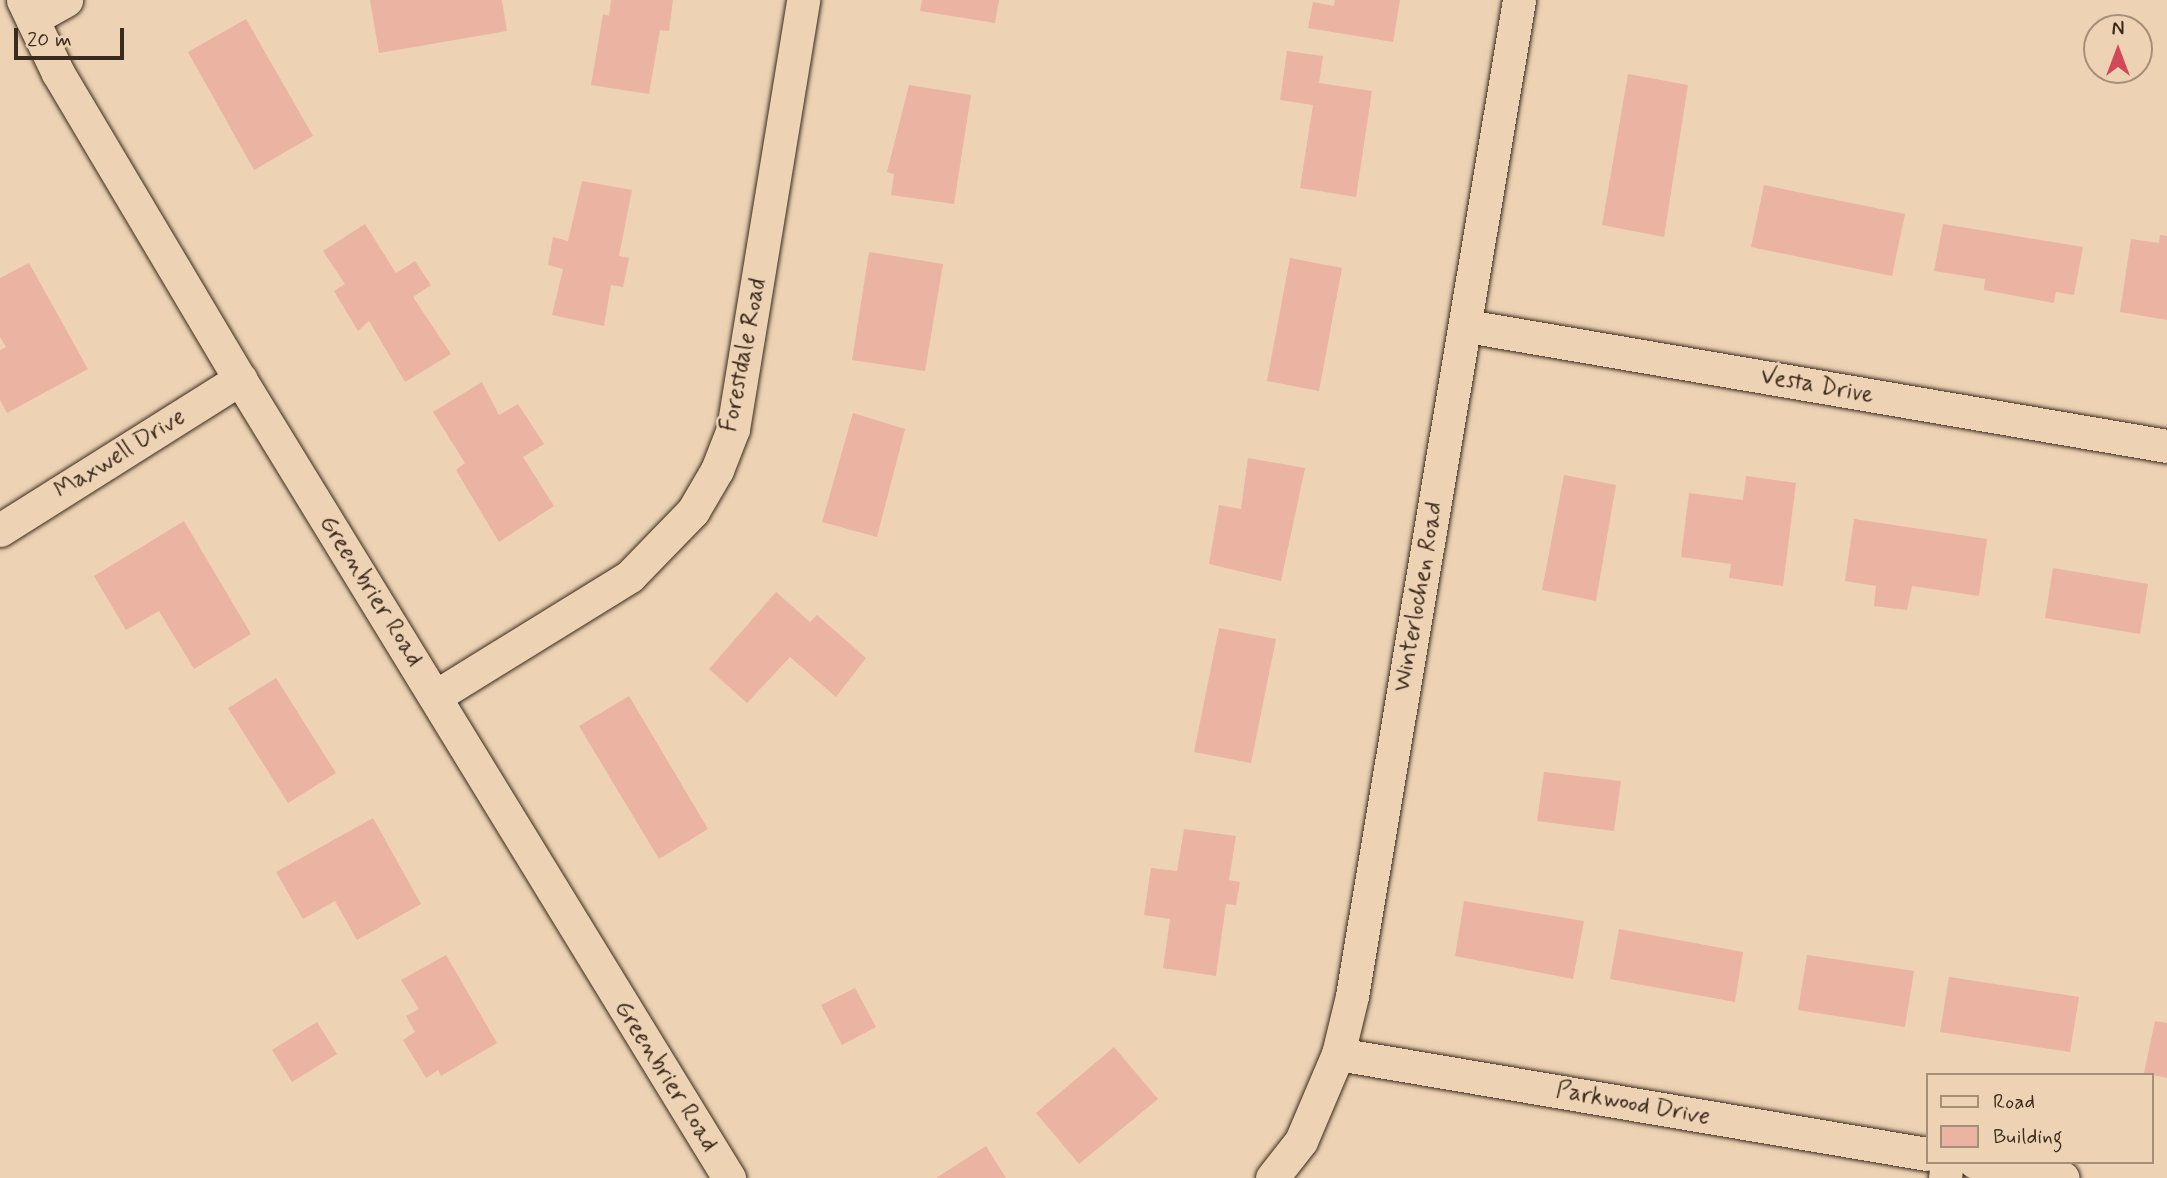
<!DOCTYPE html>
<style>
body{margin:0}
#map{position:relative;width:2167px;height:1178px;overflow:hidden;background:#edd3b4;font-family:Mynerve,sans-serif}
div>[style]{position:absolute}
.building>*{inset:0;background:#ebb3a2}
.roads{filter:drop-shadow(0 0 2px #3b2a1e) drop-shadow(0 0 2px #3b2a1e)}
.minor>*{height:33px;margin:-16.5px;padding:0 16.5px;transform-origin:16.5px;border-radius:16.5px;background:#edd3b4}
span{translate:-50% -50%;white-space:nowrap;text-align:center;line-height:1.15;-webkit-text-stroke:5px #edd3b4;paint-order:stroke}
.street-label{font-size:24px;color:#3b2a1e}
.legend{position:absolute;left:1926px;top:1073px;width:228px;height:91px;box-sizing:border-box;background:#edd3b4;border:2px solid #a68f78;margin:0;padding:9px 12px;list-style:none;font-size:21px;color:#3b2a1e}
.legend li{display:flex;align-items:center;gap:14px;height:35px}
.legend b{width:35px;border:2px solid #a68f78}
.north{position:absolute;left:2083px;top:14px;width:70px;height:70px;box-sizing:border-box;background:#edd3b4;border:2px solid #a68f78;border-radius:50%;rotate:0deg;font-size:19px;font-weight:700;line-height:28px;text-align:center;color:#3b2a1e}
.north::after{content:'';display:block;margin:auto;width:24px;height:32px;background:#d1495b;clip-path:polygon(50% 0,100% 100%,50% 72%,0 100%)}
.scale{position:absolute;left:14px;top:28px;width:110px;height:32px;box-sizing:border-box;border:4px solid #3b2a1e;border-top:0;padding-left:9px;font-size:21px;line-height:24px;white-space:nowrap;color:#3b2a1e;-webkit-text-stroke:5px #edd3b4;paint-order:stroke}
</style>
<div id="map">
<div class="building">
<div style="clip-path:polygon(370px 0,502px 0,507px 31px,379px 53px)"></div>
<div style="clip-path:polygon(611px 0,673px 0,669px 31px,660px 30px,649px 94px,591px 85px,603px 14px,609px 16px)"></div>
<div style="clip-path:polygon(922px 0,999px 0,995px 23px,920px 11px)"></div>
<div style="clip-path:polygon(1335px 0,1400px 0,1393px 42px,1308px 28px,1313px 2px,1334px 6px)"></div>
<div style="clip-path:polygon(246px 19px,313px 136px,254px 170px,188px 52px)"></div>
<div style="clip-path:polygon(1287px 51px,1323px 56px,1319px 83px,1372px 91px,1356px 197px,1300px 188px,1313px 105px,1280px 100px)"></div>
<div style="clip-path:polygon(1628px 74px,1688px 85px,1664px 237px,1602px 225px)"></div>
<div style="clip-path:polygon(909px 85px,971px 95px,954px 204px,891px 195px,894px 174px,887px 172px)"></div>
<div style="clip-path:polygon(582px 181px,632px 190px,619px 256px,629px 258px,623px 287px,611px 285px,604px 326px,552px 315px,563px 269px,548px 265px,553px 237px,568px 241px)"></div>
<div style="clip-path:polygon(1764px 185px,1905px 214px,1892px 276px,1751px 247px)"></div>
<div style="clip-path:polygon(365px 224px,396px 273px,415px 261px,431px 285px,413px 297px,451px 354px,405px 382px,369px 321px,358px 331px,334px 291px,345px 284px,323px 251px)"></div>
<div style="clip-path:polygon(1943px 224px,2083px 247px,2074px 295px,2056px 292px,2054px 303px,1984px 290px,1985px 279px,1934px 271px)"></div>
<div style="clip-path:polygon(2160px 235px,2167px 236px,2167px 320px,2120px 312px,2131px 239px,2159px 243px)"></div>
<div style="clip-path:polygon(869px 252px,943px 264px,925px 371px,852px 360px)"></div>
<div style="clip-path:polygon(1290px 258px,1342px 268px,1319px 391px,1267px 381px)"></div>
<div style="clip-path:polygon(29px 263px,88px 369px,7px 413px,0 400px,0 350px,6px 347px,0 337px,0 278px)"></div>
<div style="clip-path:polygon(482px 382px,499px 415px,518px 404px,544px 444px,523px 457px,554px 506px,499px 542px,456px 470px,465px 463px,433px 412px)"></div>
<div style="clip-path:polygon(853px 413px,905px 429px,877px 537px,822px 522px)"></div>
<div style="clip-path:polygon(1248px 458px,1305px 468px,1281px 581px,1209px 564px,1219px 505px,1241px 509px)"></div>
<div style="clip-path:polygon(1564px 475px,1616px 485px,1596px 601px,1542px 590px)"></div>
<div style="clip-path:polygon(1746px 476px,1796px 483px,1783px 586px,1729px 578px,1731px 564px,1681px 557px,1689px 493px,1743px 500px)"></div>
<div style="clip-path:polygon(1854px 519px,1987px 539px,1979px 596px,1912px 586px,1907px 610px,1874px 606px,1876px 586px,1845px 581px)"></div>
<div style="clip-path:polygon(184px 521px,251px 634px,194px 669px,159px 611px,126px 630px,94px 576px)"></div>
<div style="clip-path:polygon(2053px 568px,2148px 584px,2140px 634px,2045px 618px)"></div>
<div style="clip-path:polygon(776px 592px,810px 622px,817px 615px,866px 658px,836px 697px,790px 657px,747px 703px,709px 669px)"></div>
<div style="clip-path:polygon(1219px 628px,1276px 639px,1251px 763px,1194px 752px)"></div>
<div style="clip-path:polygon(276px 678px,336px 773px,288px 803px,228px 708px)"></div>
<div style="clip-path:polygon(629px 696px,708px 829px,659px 859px,579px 726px)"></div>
<div style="clip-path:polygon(1544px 772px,1621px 781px,1614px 831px,1537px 821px)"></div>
<div style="clip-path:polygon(373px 818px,421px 904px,357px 940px,335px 901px,303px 919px,276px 872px)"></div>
<div style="clip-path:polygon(1184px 829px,1236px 836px,1229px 880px,1240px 882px,1236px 905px,1226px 904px,1216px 976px,1163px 968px,1170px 919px,1144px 915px,1151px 868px,1177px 871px)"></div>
<div style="clip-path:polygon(1464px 901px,1584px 921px,1573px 979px,1455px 956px)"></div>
<div style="clip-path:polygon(1619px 929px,1743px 952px,1735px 1002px,1610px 979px)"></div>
<div style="clip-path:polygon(446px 955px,497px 1043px,441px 1076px,438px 1070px,426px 1078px,403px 1040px,415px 1032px,406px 1016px,419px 1009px,401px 980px)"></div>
<div style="clip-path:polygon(1807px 955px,1914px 971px,1905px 1027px,1798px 1010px)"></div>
<div style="clip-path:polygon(1949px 977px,2079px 997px,2070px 1052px,1940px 1032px)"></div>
<div style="clip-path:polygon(855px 988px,876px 1027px,842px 1045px,821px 1005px)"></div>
<div style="clip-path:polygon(2155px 1021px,2167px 1023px,2167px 1078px,2144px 1073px)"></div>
<div style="clip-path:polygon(317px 1022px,337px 1054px,292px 1082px,272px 1050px)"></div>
<div style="clip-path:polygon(1114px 1047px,1158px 1099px,1079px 1164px,1036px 1113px)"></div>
<div style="clip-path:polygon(986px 1146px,1006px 1178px,936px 1178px)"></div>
</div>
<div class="roads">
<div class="minor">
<div style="left:23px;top:0;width:81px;rotate:64.4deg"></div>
<div style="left:58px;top:73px;width:356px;rotate:59.3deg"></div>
<div style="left:240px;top:379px;width:937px;rotate:58.53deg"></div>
<div style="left:32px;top:19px;width:39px;rotate:-29deg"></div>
<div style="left:1467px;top:326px;width:710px;rotate:9.73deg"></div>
<div style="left:0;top:530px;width:284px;rotate:-32.2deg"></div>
<div style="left:436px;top:696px;width:228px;rotate:-31.7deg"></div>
<div style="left:630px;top:576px;width:91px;rotate:-45.9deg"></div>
<div style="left:693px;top:511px;width:48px;rotate:-59.7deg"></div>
<div style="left:717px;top:470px;width:44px;rotate:-68.7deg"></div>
<div style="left:733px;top:429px;width:435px;rotate:-80.7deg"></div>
<div style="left:1338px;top:1054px;width:597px;rotate:9.64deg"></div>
<div style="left:1975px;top:1162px;width:89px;rotate:10.3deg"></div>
<div style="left:1272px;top:1178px;width:47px;rotate:-51.9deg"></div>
<div style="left:1301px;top:1141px;width:95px;rotate:-67deg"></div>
<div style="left:1338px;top:1054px;width:60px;rotate:-76.4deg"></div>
<div style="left:1352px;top:996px;width:1010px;rotate:-80.48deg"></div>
<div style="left:1945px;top:1178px;width:16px;rotate:-83deg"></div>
</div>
</div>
<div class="street-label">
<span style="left:744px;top:355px;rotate:-79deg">Forestdale Road</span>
<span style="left:1817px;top:386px;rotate:10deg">Vesta Drive</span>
<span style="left:120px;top:454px;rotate:-32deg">Maxwell Drive</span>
<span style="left:371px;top:591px;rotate:58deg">Greenbrier Road</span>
<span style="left:1419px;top:597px;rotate:-80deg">Winterlochen Road</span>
<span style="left:666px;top:1076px;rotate:58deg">Greenbrier Road</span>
<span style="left:1633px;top:1104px;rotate:10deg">Parkwood Drive</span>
</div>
<ul class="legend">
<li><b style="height:9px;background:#edd3b4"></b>Road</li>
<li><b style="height:19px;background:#ebb3a2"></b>Building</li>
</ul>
<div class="north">N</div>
<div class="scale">20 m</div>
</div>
